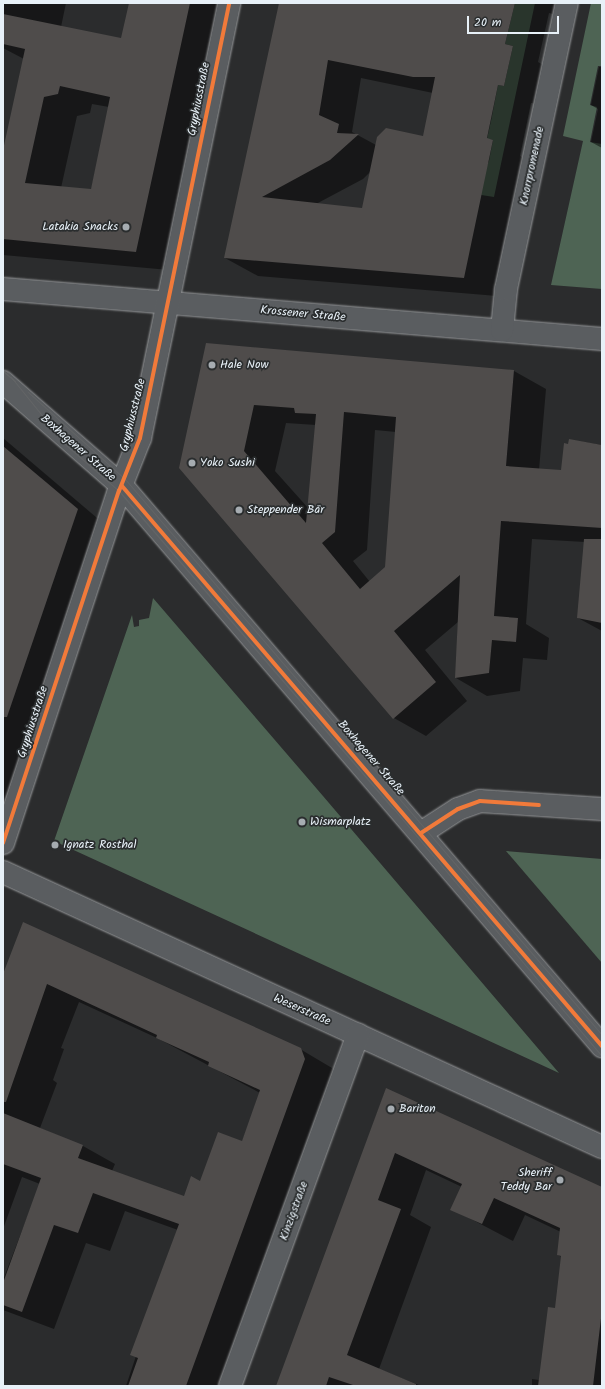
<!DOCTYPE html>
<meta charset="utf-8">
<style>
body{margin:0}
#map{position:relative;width:605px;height:1389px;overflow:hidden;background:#2b2c2d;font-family:Kalam,sans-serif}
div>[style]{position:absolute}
.green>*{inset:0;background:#4e6454}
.shadow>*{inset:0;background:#0007}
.building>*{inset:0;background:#4f4c4b}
.roads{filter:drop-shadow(0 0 1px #96989a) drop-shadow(0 0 1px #96989a)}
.minor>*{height:22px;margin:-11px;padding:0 11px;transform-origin:11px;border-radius:11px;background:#5a5d60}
.tram>*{height:1px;margin:-0.5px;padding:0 0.5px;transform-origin:0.5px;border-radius:0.5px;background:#636566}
.cycleway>*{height:4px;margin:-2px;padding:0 2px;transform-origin:2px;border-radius:2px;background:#f17a3a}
.dots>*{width:11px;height:11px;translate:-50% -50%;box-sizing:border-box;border:2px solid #2a2d2e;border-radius:50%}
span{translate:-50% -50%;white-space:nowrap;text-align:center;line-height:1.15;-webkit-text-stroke:3.5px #2a2d2e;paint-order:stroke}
.street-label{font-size:12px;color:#e8f1f8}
.poi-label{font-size:12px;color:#e8f1f8}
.right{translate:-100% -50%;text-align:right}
.left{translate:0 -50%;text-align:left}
.frame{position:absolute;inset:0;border:4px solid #e8f1f8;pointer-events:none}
.scale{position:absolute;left:467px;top:16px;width:92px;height:18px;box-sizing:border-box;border:2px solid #e8f1f8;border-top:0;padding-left:5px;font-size:12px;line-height:14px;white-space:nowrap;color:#e8f1f8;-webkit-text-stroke:3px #2a2d2e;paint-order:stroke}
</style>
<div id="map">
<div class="green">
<div style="clip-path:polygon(515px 3px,535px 3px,494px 197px,475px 194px,489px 161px,493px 140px,487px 139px,491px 121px,498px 85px,504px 86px,513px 46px,505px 44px)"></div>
<div style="clip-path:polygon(591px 3px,602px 3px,602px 66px,598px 66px,590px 105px,597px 107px,590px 142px,602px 144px,602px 289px,551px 285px,583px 141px,563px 136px)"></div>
<div style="clip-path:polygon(153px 598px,323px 796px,559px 1073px,54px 841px,132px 615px,134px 627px,139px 626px,139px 620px,149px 618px)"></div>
<div style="clip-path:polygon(506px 851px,602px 859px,602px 963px)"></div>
</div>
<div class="shadow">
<div style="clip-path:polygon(evenodd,3px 3px,66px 3px,61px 27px,122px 39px,130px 3px,226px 3px,169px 270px,3px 255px,3px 155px,24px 59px,3px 48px,3px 3px,92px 104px,109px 107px,91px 191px,61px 188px,77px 116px,90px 113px,92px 104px)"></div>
<div style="clip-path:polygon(evenodd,280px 3px,558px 3px,556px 15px,549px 13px,538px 62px,545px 66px,537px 104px,531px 103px,520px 156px,525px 159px,497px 296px,258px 276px,225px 258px,280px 3px,361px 78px,433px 93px,424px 138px,376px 145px,352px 132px,361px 78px,280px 3px,370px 172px,363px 209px,316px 204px,363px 179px,370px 172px)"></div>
<div style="clip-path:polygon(599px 67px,602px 67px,602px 148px,591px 142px,598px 109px,591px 105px)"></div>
<div style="clip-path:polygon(evenodd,207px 344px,514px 371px,546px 389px,539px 470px,562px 471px,570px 440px,602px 445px,602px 631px,578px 618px,585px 542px,532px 539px,526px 624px,549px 638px,547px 660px,523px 658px,520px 691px,487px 696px,456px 678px,458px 622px,425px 650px,467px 701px,426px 736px,394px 718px,180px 468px,207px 344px,286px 423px,316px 425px,309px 509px,275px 471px,286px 423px,207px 344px,375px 430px,396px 432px,386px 567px,370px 582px,353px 561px,367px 550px,375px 430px)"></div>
<div style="clip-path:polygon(3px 438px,110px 529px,3px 820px)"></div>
<div style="clip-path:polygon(evenodd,23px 923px,300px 1049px,332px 1068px,337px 1078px,225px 1386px,126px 1386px,178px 1230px,125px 1211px,110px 1251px,86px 1243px,54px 1329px,3px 1310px,3px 1280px,40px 1184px,22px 1177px,3px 1229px,3px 977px,23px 923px,79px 1002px,157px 1038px,260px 1093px,242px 1142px,185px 1197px,112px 1171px,115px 1164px,83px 1146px,40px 1128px,57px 1083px,53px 1080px,64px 1049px,61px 1048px,79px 1002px)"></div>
<div style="clip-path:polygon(386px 1089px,602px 1188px,602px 1386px,532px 1386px,532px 1379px,539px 1380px,556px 1309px,562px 1257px,558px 1255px,561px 1232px,525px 1215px,513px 1241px,452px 1209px,462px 1187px,426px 1170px,410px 1215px,431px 1227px,379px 1369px,421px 1386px,278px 1386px)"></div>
</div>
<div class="building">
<div style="clip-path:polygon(evenodd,129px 3px,190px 3px,136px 252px,3px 239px,3px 150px,25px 49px,3px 44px,3px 14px,121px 38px,129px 3px,60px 86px,110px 97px,91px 189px,25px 183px,44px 97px,58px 94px,60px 86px)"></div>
<div style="clip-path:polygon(evenodd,279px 3px,515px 3px,505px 44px,513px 46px,504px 86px,498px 85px,487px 138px,493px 140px,464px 278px,224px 258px,279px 3px,328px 60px,413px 77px,435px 77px,423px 136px,386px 128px,377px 137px,362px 208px,262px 197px,330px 160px,359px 134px,337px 133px,339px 124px,319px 115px,328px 60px)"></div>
<div style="clip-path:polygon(evenodd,206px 343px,514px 370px,506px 466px,561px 470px,564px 443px,568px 444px,569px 439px,602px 445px,602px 528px,501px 521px,494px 616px,518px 618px,516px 642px,492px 640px,489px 673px,455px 678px,460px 575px,394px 631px,436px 682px,393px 719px,179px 468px,206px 343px,254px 405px,294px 408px,295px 413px,316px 414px,306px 523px,244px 451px,254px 405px,206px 343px,344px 412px,396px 417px,385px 567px,360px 589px,322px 543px,335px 532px,344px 412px)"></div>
<div style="clip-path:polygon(3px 446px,78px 509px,7px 717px,3px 717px)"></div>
<div style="clip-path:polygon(584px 539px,602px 539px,602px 623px,577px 618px)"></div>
<div style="clip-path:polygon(23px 922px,301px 1048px,305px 1059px,186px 1386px,128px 1386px,138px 1358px,130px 1355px,179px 1224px,93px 1193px,78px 1233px,54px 1225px,22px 1312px,3px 1305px,3px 1283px,41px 1178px,3px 1164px,3px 1113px,83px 1145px,78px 1158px,184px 1196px,191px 1176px,200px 1181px,218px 1132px,242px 1141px,260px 1090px,208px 1066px,209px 1062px,156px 1038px,157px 1035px,47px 984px,6px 1102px,3px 1102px,3px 974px)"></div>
<div style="clip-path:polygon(386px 1088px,602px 1187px,602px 1310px,593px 1386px,538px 1386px,548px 1307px,555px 1308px,561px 1256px,557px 1255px,560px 1228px,494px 1198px,482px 1224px,450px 1210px,462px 1184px,395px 1153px,378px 1200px,401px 1209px,347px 1355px,416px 1384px,416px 1386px,356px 1386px,329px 1377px,326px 1386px,276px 1386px)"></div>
</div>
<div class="roads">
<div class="minor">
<div style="left:3px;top:289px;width:601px;rotate:4.77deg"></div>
<div style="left:502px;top:330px;width:41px;rotate:-84.4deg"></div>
<div style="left:506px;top:289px;width:292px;rotate:-78deg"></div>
<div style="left:3px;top:382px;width:158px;rotate:41.2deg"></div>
<div style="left:122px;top:486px;width:738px;rotate:49.4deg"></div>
<div style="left:421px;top:833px;width:44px;rotate:-33deg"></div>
<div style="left:458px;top:809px;width:23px;rotate:-20deg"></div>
<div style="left:480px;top:801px;width:122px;rotate:3.8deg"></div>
<div style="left:3px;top:843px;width:371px;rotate:-71.8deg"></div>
<div style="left:119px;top:491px;width:57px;rotate:-68.4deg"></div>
<div style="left:140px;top:438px;width:444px;rotate:-78.4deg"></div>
<div style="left:3px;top:872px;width:659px;rotate:24.66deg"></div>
<div style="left:230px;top:1386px;width:374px;rotate:-70deg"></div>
</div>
</div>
<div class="tram">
<div style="left:3px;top:371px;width:16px;rotate:40deg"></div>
<div style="left:11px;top:377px;width:87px;rotate:51deg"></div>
<div style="left:66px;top:445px;width:70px;rotate:41deg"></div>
<div style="left:119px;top:491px;width:419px;rotate:49.2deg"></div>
<div style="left:393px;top:808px;width:324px;rotate:49.9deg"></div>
<div style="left:28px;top:392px;width:130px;rotate:41.9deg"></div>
<div style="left:125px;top:479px;width:733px;rotate:49.37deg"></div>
</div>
<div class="cycleway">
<div style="left:122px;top:486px;width:738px;rotate:49.4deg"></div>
<div style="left:421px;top:833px;width:44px;rotate:-33deg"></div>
<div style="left:458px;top:809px;width:23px;rotate:-20deg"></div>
<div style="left:480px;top:801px;width:59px;rotate:3.9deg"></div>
<div style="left:3px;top:843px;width:371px;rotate:-71.8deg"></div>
<div style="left:119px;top:491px;width:57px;rotate:-68.4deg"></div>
<div style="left:140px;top:438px;width:444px;rotate:-78.4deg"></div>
</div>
<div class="dots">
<div style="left:126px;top:227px;background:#a6acb1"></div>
<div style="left:212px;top:365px;background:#a6acb1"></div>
<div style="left:192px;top:463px;background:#a6acb1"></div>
<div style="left:239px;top:510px;background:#a6acb1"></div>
<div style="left:302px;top:822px;background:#a6acb1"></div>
<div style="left:55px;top:845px;background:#a6acb1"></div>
<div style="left:391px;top:1109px;background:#a6acb1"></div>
<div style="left:560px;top:1180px;background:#a6acb1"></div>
</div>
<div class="street-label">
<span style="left:199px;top:99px;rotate:-79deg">Gryphiusstraße</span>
<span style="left:532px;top:166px;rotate:-78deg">Knorrpromenade</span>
<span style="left:303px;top:314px;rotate:5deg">Krossener Straße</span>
<span style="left:133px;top:415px;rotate:-76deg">Gryphiusstraße</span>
<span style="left:78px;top:448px;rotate:41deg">Boxhagener Straße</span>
<span style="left:33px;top:722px;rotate:-72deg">Gryphiusstraße</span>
<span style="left:371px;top:758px;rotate:49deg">Boxhagener Straße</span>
<span style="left:302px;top:1010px;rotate:24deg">Weserstraße</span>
<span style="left:294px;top:1211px;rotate:-70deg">Kinzigstraße</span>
</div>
<div class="poi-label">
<span class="right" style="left:118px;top:227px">Latakia Snacks</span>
<span class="left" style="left:220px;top:365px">Hale Now</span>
<span class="left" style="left:200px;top:463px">Yoko Sushi</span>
<span class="left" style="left:247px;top:510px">Steppender Bär</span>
<span class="left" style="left:310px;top:822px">Wismarplatz</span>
<span class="left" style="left:63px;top:845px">Ignatz Rosthal</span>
<span class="left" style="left:399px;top:1109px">Bariton</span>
<span class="right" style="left:552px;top:1180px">Sheriff<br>Teddy Bar</span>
</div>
<div class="frame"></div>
<div class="scale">20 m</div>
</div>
